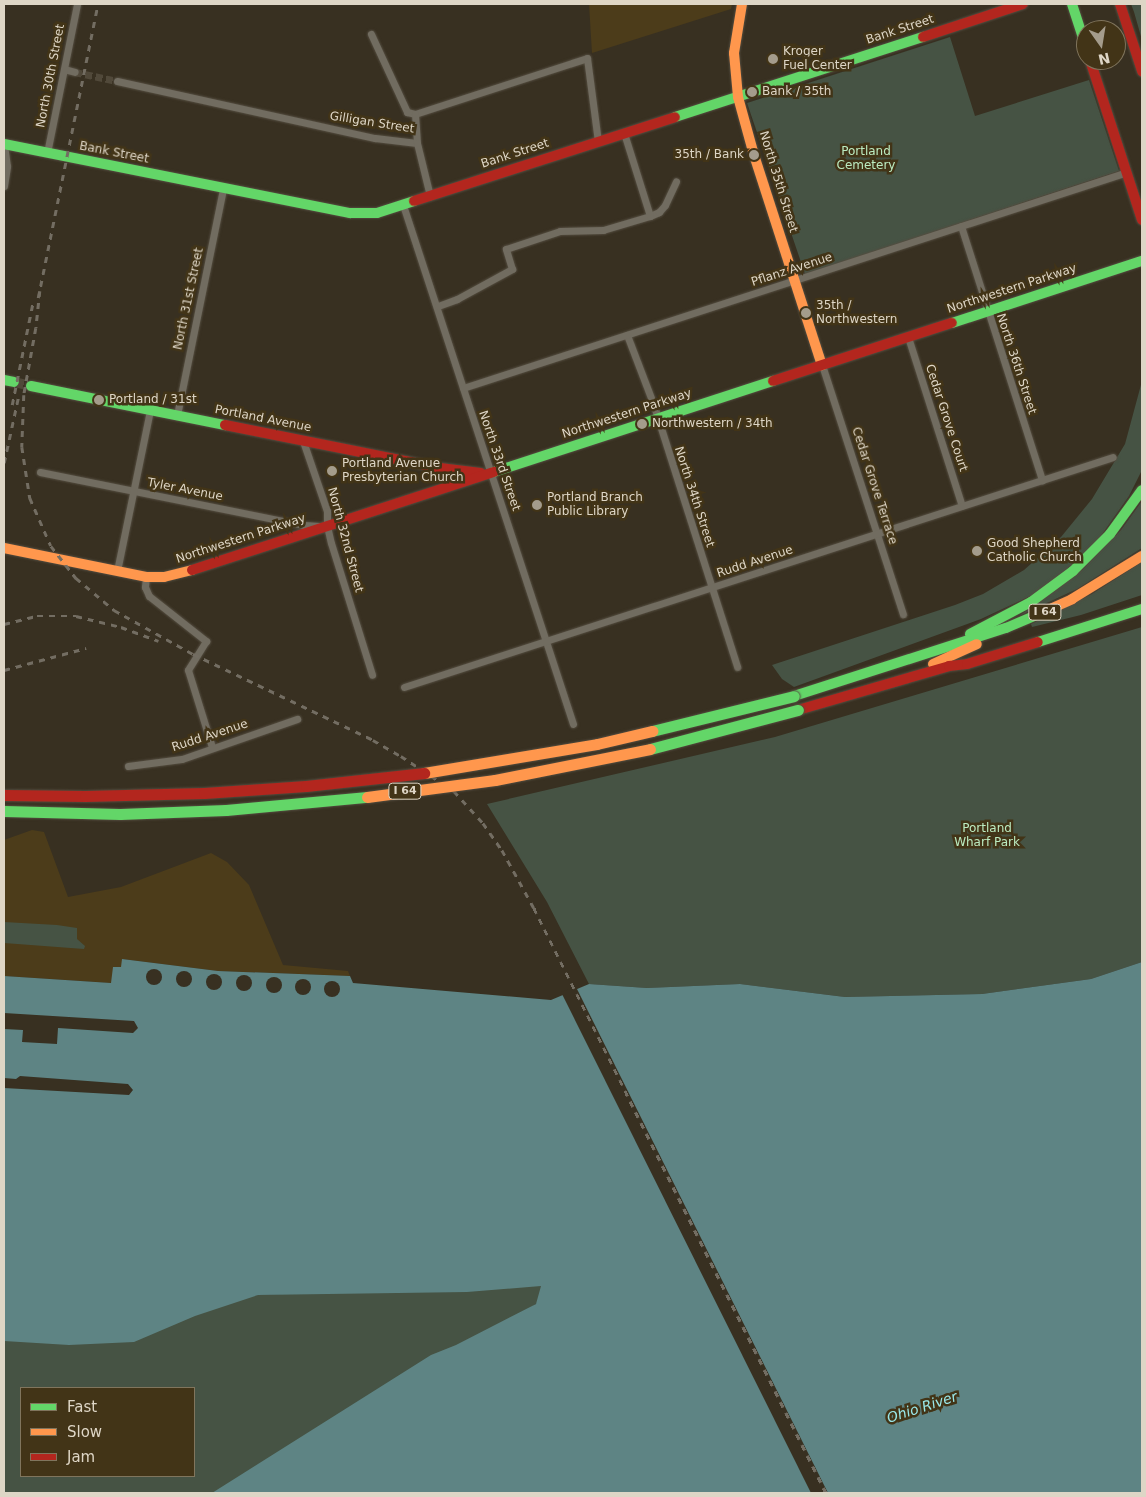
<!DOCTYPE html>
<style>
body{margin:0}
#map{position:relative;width:1146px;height:1497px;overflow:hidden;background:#383021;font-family:"DejaVu Sans",sans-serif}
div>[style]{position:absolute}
.built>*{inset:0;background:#4c3c1a}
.green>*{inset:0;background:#465344}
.water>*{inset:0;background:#5e8484}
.pier>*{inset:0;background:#383021}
.round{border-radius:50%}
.street-tunnel>*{height:7px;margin-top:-3.5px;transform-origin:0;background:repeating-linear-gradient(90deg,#51493a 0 7px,transparent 0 10.5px)}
.secondary-tunnel>*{height:10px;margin-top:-5px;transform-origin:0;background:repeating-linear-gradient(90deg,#51493a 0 10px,transparent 0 15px)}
.roads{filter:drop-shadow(0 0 1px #544d40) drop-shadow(0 0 1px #544d40)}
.street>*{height:7px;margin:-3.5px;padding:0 3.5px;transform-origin:3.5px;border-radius:3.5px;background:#716c60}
.fast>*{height:10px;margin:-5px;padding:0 5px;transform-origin:5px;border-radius:5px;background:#63d668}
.slow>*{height:10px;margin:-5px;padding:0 5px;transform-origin:5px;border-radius:5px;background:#ff974d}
.jam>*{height:10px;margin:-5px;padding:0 5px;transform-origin:5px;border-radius:5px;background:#b3261e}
.rail>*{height:2.5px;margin-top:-1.25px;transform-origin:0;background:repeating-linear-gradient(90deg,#736d62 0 6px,transparent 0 12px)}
.bridges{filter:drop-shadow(0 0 1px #544d40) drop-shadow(0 0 1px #544d40)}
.fast-bridge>*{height:11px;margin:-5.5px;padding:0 5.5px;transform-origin:5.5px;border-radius:5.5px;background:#63d668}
.slow-bridge>*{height:11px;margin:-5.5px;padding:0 5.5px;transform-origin:5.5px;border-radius:5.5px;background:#ff974d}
.jam-bridge>*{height:11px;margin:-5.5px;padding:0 5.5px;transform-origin:5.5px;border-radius:5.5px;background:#b3261e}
.dots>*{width:14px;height:14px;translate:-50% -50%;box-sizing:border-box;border:2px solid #423417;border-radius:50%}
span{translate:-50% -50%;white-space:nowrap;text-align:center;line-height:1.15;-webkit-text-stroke:5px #423417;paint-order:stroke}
.shield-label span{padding:1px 4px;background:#423417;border:1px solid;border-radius:4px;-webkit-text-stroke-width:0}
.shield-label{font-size:11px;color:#ded6c6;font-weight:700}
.street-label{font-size:12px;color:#ded6c6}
.poi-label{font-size:12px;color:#ded6c6}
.left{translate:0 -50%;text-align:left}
.right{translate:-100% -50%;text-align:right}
.park-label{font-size:12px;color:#bbebc0}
.water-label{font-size:14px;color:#99e7e9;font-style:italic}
.frame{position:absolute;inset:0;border:5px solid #ded6c6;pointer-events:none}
.legend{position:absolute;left:20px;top:1387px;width:175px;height:90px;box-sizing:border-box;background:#423417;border:1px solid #80755d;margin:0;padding:6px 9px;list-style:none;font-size:15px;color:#ded6c6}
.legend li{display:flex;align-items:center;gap:10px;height:25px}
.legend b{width:25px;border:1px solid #80755d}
.north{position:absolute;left:1076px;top:20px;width:50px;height:50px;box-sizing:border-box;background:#423417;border:1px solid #80755d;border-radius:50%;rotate:167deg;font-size:14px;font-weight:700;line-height:20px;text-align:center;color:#ded6c6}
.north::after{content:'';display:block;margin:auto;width:18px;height:22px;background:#a49c8c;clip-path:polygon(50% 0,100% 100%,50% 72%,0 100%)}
</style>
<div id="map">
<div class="built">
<div style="clip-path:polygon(589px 4px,732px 4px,731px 9px,592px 53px)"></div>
<div style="clip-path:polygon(32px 830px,44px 832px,68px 897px,121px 887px,211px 853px,227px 862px,249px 885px,283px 965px,348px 971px,350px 976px,218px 971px,122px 959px,127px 984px,4px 976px,4px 840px)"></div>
</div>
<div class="green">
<div style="clip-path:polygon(1131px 4px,1142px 4px,1142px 40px,1134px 12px)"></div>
<div style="clip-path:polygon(950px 37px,975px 116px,1089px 80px,1119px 171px,805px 274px,747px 103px)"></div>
<div style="clip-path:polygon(1142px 381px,1142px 470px,1129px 496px,1093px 547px,1041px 591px,981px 619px,794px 687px,782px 679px,772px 665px,955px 605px,983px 594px,1024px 570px,1061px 537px,1092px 499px,1125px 444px)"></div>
<div style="clip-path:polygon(1142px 501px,1142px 548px,1077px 589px,1019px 616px,1082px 570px,1121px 530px)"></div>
<div style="clip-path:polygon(1142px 562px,1142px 595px,1081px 615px,1032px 627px,1031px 624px,1092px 594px)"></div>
<div style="clip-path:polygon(1142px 627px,1142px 962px,1091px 979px,982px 994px,845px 997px,740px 984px,647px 988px,589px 984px,547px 902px,487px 804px,775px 737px)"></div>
<div style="clip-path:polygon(4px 922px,57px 925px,77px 928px,77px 939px,85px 946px,84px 949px,4px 943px)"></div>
<div style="clip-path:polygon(evenodd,568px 1282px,259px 1493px,4px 1493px,4px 1315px,258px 1295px,568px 1282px,21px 1388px,194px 1388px,194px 1476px,21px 1476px,21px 1388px)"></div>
</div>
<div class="water">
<div style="clip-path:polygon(122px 959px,218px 971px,350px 976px,353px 983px,551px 1000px,589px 984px,647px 988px,740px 984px,845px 997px,982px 994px,1091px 979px,1142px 962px,1142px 1493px,212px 1493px,431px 1355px,456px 1345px,536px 1304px,541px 1286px,467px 1292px,258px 1295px,195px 1316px,134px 1342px,69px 1345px,4px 1341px,4px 976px,111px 983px,113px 967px,121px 967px)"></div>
</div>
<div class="pier">
<div class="round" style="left:146px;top:969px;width:16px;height:16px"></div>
<div class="round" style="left:176px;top:971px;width:16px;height:16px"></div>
<div class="round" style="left:206px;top:974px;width:16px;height:16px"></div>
<div class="round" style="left:236px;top:975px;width:16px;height:16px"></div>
<div class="round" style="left:266px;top:977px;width:16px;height:16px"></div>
<div class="round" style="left:295px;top:979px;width:16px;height:16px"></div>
<div class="round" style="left:324px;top:981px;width:16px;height:16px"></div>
<div style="clip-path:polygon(576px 987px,828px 1493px,811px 1493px,561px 992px)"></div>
<div style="clip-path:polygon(4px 1013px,134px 1021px,138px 1028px,133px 1033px,58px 1028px,57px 1044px,22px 1042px,23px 1030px,4px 1029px)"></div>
<div style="clip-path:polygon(20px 1076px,128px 1084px,133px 1090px,129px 1095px,4px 1088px,4px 1078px,16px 1079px)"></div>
</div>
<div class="street-tunnel">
<div style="left:75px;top:72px;width:43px;rotate:12.1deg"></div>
</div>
<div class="secondary-tunnel">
<div style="left:14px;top:382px;width:17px;rotate:13deg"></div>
</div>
<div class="roads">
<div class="street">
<div style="left:371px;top:34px;width:86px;rotate:65.2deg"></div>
<div style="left:407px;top:112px;width:8px;rotate:14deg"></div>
<div style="left:64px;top:69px;width:11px;rotate:15deg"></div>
<div style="left:117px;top:81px;width:264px;rotate:12.5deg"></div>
<div style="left:375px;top:138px;width:42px;rotate:6.8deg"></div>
<div style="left:415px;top:114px;width:181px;rotate:-18deg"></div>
<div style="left:587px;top:58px;width:84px;rotate:82.5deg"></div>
<div style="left:415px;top:114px;width:29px;rotate:86deg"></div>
<div style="left:417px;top:143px;width:55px;rotate:76.2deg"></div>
<div style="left:47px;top:153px;width:152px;rotate:-78.6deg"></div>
<div style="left:4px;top:186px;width:20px;rotate:-81deg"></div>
<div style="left:7px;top:166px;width:22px;rotate:-98deg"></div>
<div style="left:403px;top:205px;width:546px;rotate:71.86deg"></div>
<div style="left:650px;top:216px;width:10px;rotate:-24deg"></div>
<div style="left:659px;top:212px;width:9px;rotate:-49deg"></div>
<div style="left:665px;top:205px;width:26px;rotate:-65deg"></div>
<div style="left:961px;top:226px;width:267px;rotate:72.3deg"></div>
<div style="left:438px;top:306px;width:20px;rotate:-20deg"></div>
<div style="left:457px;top:299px;width:63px;rotate:-28.6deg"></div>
<div style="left:512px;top:269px;width:21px;rotate:-107deg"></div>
<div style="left:506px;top:249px;width:57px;rotate:-18.4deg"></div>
<div style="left:560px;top:231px;width:43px;rotate:-1.3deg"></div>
<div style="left:603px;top:230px;width:49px;rotate:-16.6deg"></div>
<div style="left:650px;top:216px;width:87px;rotate:-107.4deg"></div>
<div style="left:627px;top:335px;width:73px;rotate:69.1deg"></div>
<div style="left:653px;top:403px;width:277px;rotate:72.3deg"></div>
<div style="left:908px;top:337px;width:177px;rotate:72.3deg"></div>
<div style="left:822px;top:365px;width:262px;rotate:72deg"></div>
<div style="left:463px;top:388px;width:698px;rotate:-18.02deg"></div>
<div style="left:177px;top:415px;width:232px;rotate:-78.5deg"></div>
<div style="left:303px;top:441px;width:74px;rotate:71.1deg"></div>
<div style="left:327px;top:511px;width:15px;rotate:90deg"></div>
<div style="left:327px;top:526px;width:17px;rotate:77deg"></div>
<div style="left:331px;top:543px;width:138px;rotate:72.7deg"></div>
<div style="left:40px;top:472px;width:269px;rotate:11.4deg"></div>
<div style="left:304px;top:525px;width:15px;rotate:4deg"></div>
<div style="left:117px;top:571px;width:164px;rotate:-78.4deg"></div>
<div style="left:146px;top:577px;width:10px;rotate:96deg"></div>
<div style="left:145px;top:587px;width:10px;rotate:66deg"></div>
<div style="left:149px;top:596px;width:73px;rotate:38.3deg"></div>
<div style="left:206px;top:641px;width:34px;rotate:122deg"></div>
<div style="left:188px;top:670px;width:81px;rotate:72.7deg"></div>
<div style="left:404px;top:687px;width:745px;rotate:-17.97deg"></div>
<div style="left:128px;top:766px;width:54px;rotate:-7.4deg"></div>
<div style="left:182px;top:759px;width:122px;rotate:-19.2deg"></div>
</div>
<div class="fast">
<div style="left:1072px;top:4px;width:45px;rotate:72deg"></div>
<div style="left:675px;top:117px;width:261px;rotate:-17.9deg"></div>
<div style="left:4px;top:144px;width:353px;rotate:11.3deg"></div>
<div style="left:350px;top:213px;width:27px"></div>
<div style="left:377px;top:213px;width:39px;rotate:-18deg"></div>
<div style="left:952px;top:323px;width:200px;rotate:-18.1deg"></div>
<div style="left:4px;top:380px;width:10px;rotate:11deg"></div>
<div style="left:31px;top:386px;width:198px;rotate:11.4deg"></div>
<div style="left:494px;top:472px;width:293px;rotate:-18.1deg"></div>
<div style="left:970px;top:634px;width:69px;rotate:-27.7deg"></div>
<div style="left:1031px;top:602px;width:52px;rotate:-36.4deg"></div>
<div style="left:1073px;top:571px;width:52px;rotate:-45deg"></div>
<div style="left:1110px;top:534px;width:54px;rotate:-54deg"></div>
<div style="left:1038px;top:642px;width:109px;rotate:-17.6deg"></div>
<div style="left:794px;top:696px;width:223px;rotate:-17.8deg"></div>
<div style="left:1006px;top:628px;width:36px;rotate:-23deg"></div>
</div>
<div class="slow">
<div style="left:742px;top:4px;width:50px;rotate:99.3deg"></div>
<div style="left:734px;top:53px;width:44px;rotate:84.8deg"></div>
<div style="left:738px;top:97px;width:60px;rotate:74.6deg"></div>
<div style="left:754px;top:155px;width:221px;rotate:72.1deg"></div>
<div style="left:4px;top:548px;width:145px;rotate:11.5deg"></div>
<div style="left:146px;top:577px;width:18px"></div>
<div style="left:164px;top:577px;width:29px;rotate:-14deg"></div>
<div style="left:1039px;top:614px;width:36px;rotate:-24deg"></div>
<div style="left:1072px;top:599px;width:82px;rotate:-31.6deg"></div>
<div style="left:933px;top:664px;width:48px;rotate:-24.4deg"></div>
</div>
<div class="jam">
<div style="left:1120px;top:4px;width:71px;rotate:71.8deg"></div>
<div style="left:923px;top:37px;width:105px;rotate:-18.3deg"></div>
<div style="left:1090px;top:60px;width:168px;rotate:72deg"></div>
<div style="left:414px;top:201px;width:274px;rotate:-17.8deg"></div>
<div style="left:773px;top:381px;width:188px;rotate:-18deg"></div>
<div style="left:225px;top:425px;width:219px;rotate:11.3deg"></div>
<div style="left:440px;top:468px;width:41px;rotate:7deg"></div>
<div style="left:192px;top:570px;width:318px;rotate:-18deg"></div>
<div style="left:798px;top:710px;width:157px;rotate:-16.2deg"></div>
<div style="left:949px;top:666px;width:18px;rotate:-6deg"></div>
<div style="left:967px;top:664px;width:74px;rotate:-17.2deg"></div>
</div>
</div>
<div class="rail">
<div style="left:40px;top:291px;width:37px;rotate:96deg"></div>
<div style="left:36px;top:328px;width:68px;rotate:100.2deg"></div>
<div style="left:24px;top:395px;width:52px;rotate:92.2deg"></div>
<div style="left:22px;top:447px;width:52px;rotate:81.1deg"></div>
<div style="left:30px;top:498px;width:52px;rotate:66.4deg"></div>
<div style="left:51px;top:546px;width:41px;rotate:52deg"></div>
<div style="left:76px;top:578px;width:50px;rotate:40.1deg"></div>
<div style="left:114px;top:610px;width:90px;rotate:29.1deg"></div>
<div style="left:193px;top:654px;width:199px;rotate:25.5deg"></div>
<div style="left:373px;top:740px;width:32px;rotate:30deg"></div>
<div style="left:401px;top:756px;width:64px;rotate:33.4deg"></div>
<div style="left:454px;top:791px;width:43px;rotate:47.8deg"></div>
<div style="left:483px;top:823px;width:33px;rotate:55deg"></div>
<div style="left:502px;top:850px;width:66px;rotate:61.1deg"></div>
<div style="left:534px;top:908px;width:654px;rotate:63.47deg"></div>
<div style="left:38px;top:298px;width:300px;rotate:-78.5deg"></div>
<div style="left:12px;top:405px;width:105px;rotate:-78.5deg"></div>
<div style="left:4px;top:463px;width:66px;rotate:-77.8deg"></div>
<div style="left:4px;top:624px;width:34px;rotate:-14deg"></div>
<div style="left:37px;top:616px;width:39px"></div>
<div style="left:76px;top:616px;width:46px;rotate:13.7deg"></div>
<div style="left:121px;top:627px;width:40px;rotate:20.2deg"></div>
<div style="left:4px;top:670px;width:85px;rotate:-15deg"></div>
</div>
<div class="bridges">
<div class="fast-bridge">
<div style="left:652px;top:731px;width:146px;rotate:-13.8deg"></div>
<div style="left:650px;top:749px;width:153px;rotate:-14.8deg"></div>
<div style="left:4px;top:811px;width:116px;rotate:1.5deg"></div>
<div style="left:120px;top:814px;width:106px;rotate:-2.2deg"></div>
<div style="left:226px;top:810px;width:142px;rotate:-5.3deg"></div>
</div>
<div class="slow-bridge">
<div style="left:424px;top:773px;width:175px;rotate:-9.5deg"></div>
<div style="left:597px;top:744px;width:57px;rotate:-13.3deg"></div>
<div style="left:367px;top:797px;width:129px;rotate:-7.6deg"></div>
<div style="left:495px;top:780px;width:158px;rotate:-11.3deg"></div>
</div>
<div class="jam-bridge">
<div style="left:4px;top:795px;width:81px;rotate:0.7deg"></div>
<div style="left:85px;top:796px;width:119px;rotate:-1.4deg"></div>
<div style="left:204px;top:793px;width:102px;rotate:-3.9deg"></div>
<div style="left:306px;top:786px;width:119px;rotate:-6.3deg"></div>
</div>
</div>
<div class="dots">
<div style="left:773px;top:59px;background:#a49c8c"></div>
<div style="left:752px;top:92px;background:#a49c8c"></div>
<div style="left:754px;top:155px;background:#a49c8c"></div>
<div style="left:806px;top:313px;background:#a49c8c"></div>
<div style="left:99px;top:400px;background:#a49c8c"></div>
<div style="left:642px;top:424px;background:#a49c8c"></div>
<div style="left:332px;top:471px;background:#a49c8c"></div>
<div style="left:537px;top:505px;background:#a49c8c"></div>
<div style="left:977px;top:551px;background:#a49c8c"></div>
</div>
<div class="shield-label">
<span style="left:1045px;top:612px">I 64</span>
<span style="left:405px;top:791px">I 64</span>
</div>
<div class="street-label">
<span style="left:900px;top:30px;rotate:-18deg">Bank Street</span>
<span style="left:51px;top:76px;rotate:-79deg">North 30th Street</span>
<span style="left:372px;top:123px;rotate:9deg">Gilligan Street</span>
<span style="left:114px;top:153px;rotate:11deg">Bank Street</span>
<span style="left:515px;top:154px;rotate:-18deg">Bank Street</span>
<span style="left:778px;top:182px;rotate:73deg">North 35th Street</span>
<span style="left:792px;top:270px;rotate:-18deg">Pflanz Avenue</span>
<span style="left:1012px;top:289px;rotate:-18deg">Northwestern Parkway</span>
<span style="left:189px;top:299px;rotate:-78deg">North 31st Street</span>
<span style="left:1016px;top:364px;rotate:72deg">North 36th Street</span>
<span style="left:627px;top:414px;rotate:-18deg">Northwestern Parkway</span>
<span style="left:946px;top:418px;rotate:72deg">Cedar Grove Court</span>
<span style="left:263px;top:419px;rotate:11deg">Portland Avenue</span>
<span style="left:499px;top:461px;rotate:71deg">North 33rd Street</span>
<span style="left:874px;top:486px;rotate:72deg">Cedar Grove Terrace</span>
<span style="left:185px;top:490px;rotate:11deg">Tyler Avenue</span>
<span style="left:694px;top:497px;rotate:72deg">North 34th Street</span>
<span style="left:241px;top:539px;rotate:-18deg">Northwestern Parkway</span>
<span style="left:345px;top:540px;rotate:75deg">North 32nd Street</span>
<span style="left:755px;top:562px;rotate:-18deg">Rudd Avenue</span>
<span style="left:210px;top:736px;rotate:-18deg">Rudd Avenue</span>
</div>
<div class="poi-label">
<span class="left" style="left:783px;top:59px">Kroger<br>Fuel Center</span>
<span class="left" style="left:762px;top:92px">Bank / 35th</span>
<span class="right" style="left:744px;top:155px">35th / Bank</span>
<span class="left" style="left:816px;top:313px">35th /<br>Northwestern</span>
<span class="left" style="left:109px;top:400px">Portland / 31st</span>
<span class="left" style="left:652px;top:424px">Northwestern / 34th</span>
<span class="left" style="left:342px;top:471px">Portland Avenue<br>Presbyterian Church</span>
<span class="left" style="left:547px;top:505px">Portland Branch<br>Public Library</span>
<span class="left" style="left:987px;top:551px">Good Shepherd<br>Catholic Church</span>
</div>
<div class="park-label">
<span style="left:866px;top:159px">Portland<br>Cemetery</span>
<span style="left:987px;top:836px">Portland<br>Wharf Park</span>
</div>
<div class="water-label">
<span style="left:922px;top:1407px;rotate:-18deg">Ohio River</span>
</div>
<div class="frame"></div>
<ul class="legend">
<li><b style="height:6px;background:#63d668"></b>Fast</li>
<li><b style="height:6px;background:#ff974d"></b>Slow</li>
<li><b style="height:6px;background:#b3261e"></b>Jam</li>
</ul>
<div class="north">N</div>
</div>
